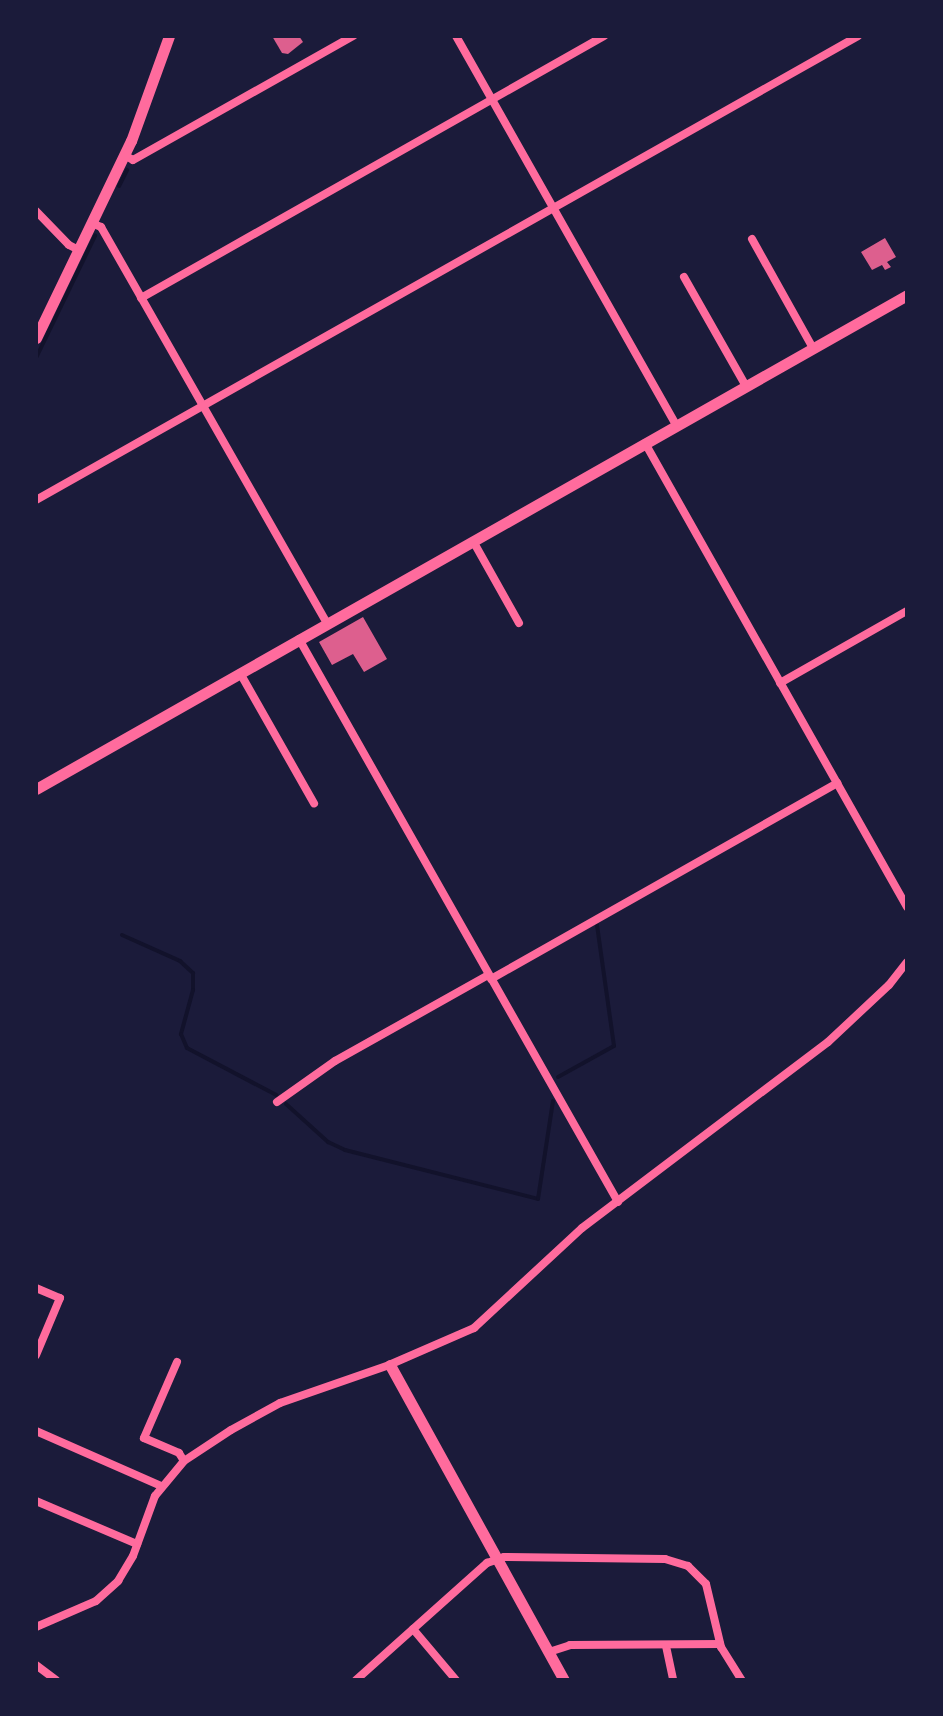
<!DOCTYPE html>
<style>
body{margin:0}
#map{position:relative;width:943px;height:1716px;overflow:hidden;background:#1b1b3a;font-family:"PT Sans",sans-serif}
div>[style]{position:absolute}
.stream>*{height:4px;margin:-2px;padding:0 2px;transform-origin:2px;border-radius:2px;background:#12122b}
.building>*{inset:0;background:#dd5f8e}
.minor>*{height:8px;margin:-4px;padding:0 4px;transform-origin:4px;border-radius:4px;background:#ff6b9d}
.tertiary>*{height:11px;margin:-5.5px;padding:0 5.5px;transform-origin:5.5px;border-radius:5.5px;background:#ff6b9d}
span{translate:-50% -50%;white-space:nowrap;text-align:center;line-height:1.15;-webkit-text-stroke:6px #1b1b3a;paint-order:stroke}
.frame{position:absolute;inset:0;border:38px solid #1b1b3a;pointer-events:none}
</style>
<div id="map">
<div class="stream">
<div style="left:119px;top:186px;width:18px;rotate:-63deg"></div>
<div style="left:36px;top:358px;width:136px;rotate:-64.2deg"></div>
<div style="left:122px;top:935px;width:64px;rotate:24.1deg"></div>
<div style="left:180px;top:961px;width:18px;rotate:43deg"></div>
<div style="left:193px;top:973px;width:17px;rotate:90deg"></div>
<div style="left:193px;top:990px;width:46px;rotate:105.3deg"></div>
<div style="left:181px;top:1034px;width:15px;rotate:67deg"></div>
<div style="left:187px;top:1048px;width:101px;rotate:27.8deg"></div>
<div style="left:558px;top:1077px;width:64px;rotate:-29deg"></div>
<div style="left:614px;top:1046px;width:122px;rotate:-98deg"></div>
<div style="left:286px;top:1104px;width:57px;rotate:42.1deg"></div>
<div style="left:328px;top:1142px;width:19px;rotate:25deg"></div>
<div style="left:345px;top:1150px;width:199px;rotate:14.2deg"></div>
<div style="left:538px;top:1199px;width:99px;rotate:-81.3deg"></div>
</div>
<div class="building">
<div style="clip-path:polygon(272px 36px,299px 36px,303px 42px,288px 54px,282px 53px)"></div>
<div style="clip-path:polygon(885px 238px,896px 257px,887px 262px,891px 267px,885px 270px,882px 265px,872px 270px,861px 252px)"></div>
<div style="clip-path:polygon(363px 617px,387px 659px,364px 672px,353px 654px,332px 665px,319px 642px)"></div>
</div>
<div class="minor">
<div style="left:456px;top:36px;width:447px;rotate:60.5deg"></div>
<div style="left:124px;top:155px;width:10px;rotate:29deg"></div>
<div style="left:133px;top:160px;width:253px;rotate:-29.4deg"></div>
<div style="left:36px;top:211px;width:47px;rotate:45.9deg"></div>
<div style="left:69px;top:245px;width:11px;rotate:27deg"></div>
<div style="left:92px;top:223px;width:10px;rotate:24deg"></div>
<div style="left:101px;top:227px;width:457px;rotate:60.3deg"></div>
<div style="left:752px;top:239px;width:125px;rotate:60.8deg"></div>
<div style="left:684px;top:277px;width:125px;rotate:60.4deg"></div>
<div style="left:141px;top:298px;width:532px;rotate:-29.5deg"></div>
<div style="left:645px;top:443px;width:533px;rotate:60.55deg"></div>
<div style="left:36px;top:500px;width:944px;rotate:-29.44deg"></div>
<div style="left:473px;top:541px;width:94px;rotate:60.7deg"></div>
<div style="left:299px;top:639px;width:647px;rotate:60.46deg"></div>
<div style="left:240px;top:673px;width:150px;rotate:60.4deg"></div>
<div style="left:780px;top:683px;width:146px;rotate:-29.6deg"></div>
<div style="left:491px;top:979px;width:398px;rotate:-29.5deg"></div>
<div style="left:277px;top:1102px;width:71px;rotate:-35.3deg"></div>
<div style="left:335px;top:1061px;width:176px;rotate:-29.3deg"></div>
<div style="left:36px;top:1288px;width:26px;rotate:23deg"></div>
<div style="left:60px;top:1298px;width:62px;rotate:112.8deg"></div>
<div style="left:177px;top:1362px;width:83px;rotate:113.5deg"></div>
<div style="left:144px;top:1438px;width:38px;rotate:23deg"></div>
<div style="left:179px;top:1453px;width:9px;rotate:58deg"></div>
<div style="left:36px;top:1431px;width:137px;rotate:23.7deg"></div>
<div style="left:36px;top:1501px;width:110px;rotate:23.1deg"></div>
<div style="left:36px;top:1627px;width:65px;rotate:-23.4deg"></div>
<div style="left:96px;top:1601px;width:30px;rotate:-42deg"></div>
<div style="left:118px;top:1581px;width:29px;rotate:-59deg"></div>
<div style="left:133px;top:1556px;width:64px;rotate:-69.9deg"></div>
<div style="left:155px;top:1496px;width:45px;rotate:-50.4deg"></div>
<div style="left:184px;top:1461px;width:56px;rotate:-33.4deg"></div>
<div style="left:231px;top:1430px;width:56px;rotate:-28.9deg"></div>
<div style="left:280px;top:1403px;width:115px;rotate:-19.2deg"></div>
<div style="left:389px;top:1365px;width:93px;rotate:-23.5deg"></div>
<div style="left:474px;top:1328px;width:147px;rotate:-42.8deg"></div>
<div style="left:582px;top:1228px;width:308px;rotate:-37.1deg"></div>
<div style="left:828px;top:1042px;width:83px;rotate:-43.1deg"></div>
<div style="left:889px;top:985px;width:29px;rotate:-52deg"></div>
<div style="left:413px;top:1629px;width:67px;rotate:49.9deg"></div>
<div style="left:666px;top:1646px;width:35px;rotate:78deg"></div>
<div style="left:549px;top:1652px;width:22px;rotate:-18deg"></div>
<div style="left:570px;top:1645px;width:150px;rotate:-0.4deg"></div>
<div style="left:36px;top:1665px;width:25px;rotate:37deg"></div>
<div style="left:356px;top:1680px;width:176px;rotate:-41.8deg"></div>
<div style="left:487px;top:1563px;width:18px;rotate:-19deg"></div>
<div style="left:504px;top:1557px;width:161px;rotate:0.7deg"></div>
<div style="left:665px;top:1559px;width:24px;rotate:17deg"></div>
<div style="left:688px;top:1566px;width:25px;rotate:45deg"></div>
<div style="left:706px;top:1584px;width:65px;rotate:76.6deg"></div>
<div style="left:721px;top:1647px;width:39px;rotate:58deg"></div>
</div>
<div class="tertiary">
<div style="left:36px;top:338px;width:219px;rotate:-64.3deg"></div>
<div style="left:131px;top:141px;width:112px;rotate:-70.1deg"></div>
<div style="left:36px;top:789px;width:1001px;rotate:-29.56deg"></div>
<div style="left:390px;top:1365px;width:360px;rotate:61.1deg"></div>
</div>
<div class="frame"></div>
</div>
